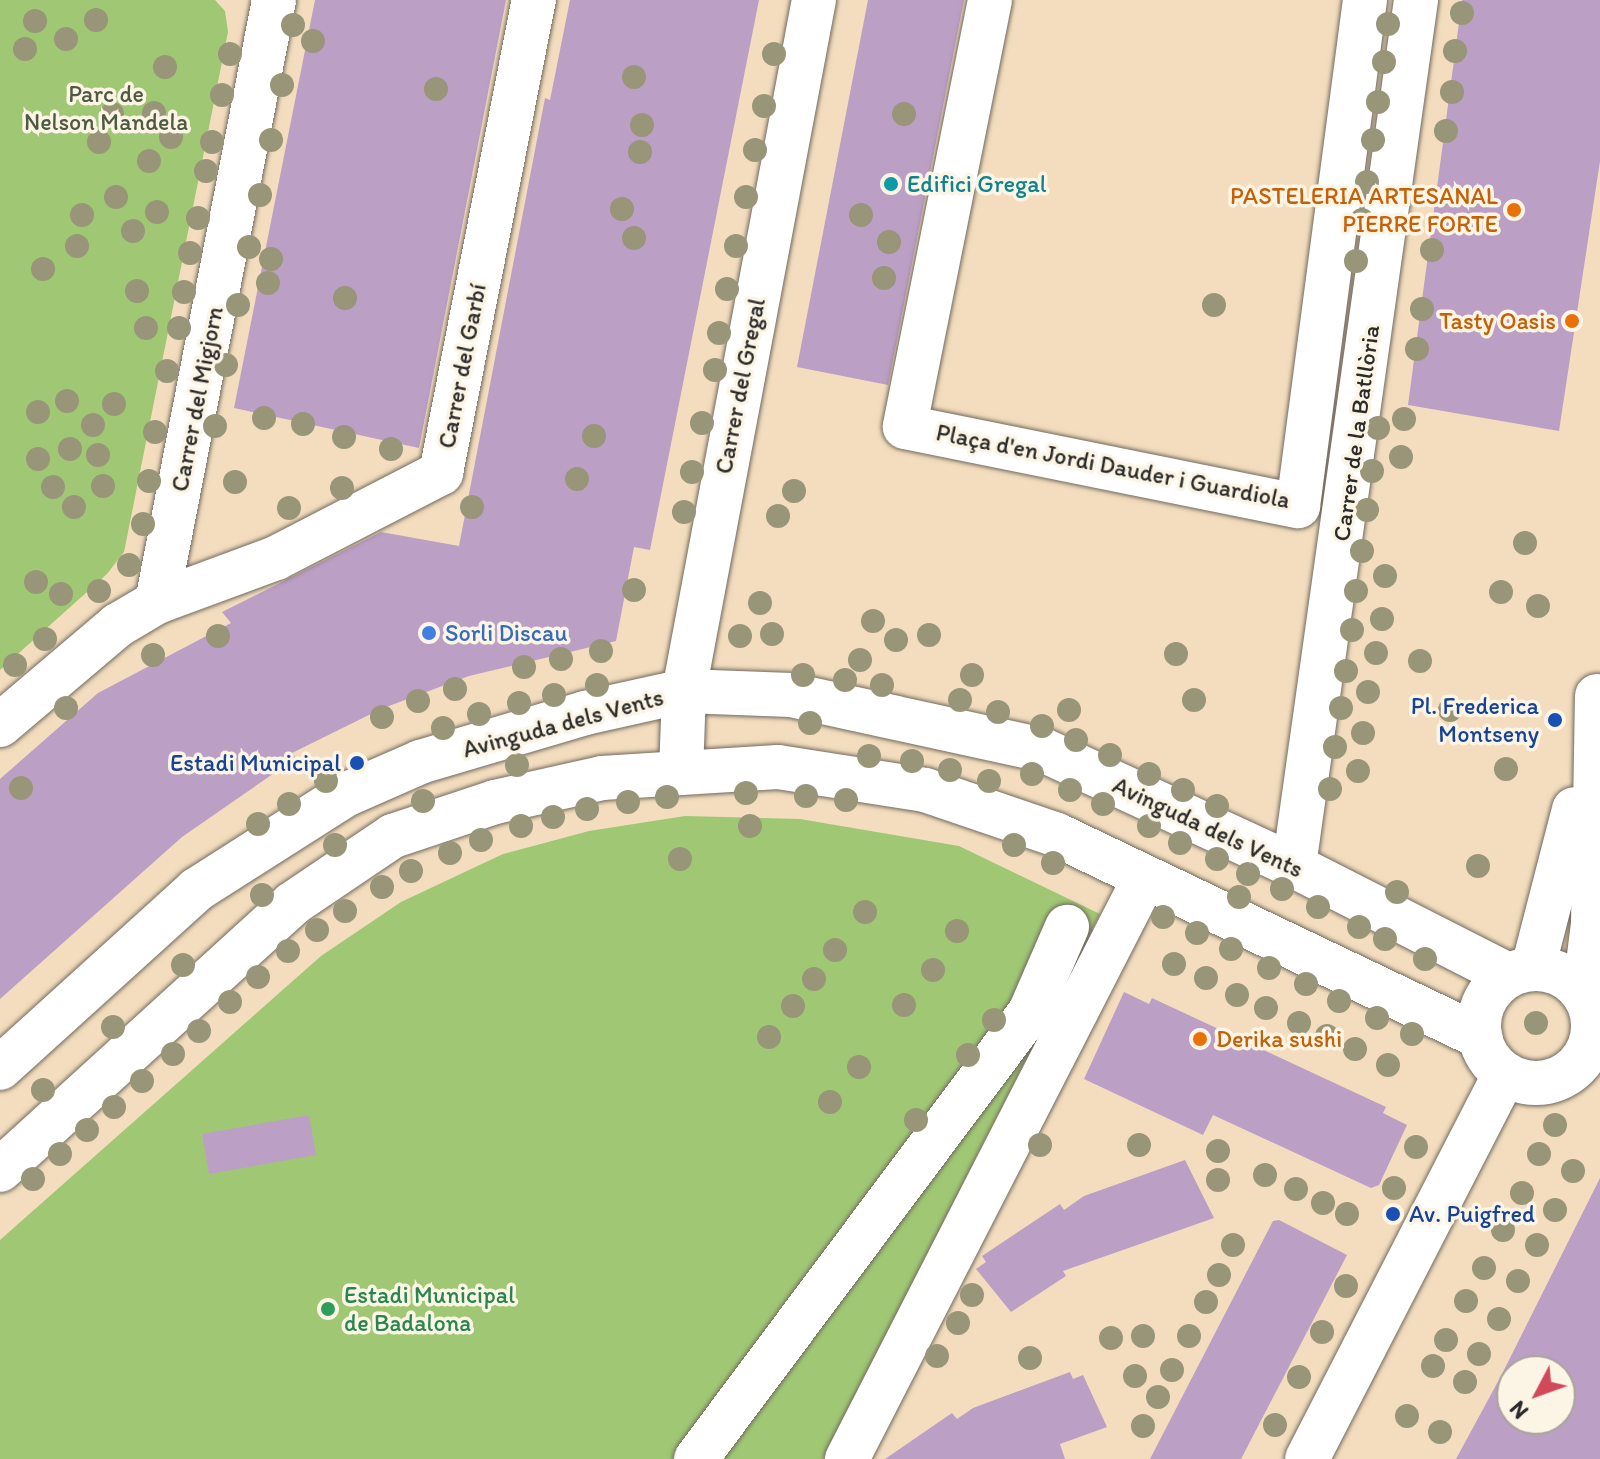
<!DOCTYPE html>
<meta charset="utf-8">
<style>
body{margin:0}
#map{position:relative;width:1600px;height:1459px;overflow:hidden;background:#f3ddbe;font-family:Itim,sans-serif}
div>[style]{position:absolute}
.green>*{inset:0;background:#a0c874}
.building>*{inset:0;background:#bc9fc4}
.roads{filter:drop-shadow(0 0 2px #71695e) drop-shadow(0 0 2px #71695e)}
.minor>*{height:44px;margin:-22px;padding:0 22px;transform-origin:22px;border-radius:22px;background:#fff}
.minor>.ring{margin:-22px;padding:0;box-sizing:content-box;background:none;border:44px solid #fff;border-radius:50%}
.trees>*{width:24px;height:24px;margin:-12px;border-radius:50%;background:#989579}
.dots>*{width:22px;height:22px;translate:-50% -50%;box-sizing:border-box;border:4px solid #fcf5e5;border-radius:50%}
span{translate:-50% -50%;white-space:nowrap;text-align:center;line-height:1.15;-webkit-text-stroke:7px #fcf5e5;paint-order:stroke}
.park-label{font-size:24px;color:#4e5a41}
.culture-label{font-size:24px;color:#0d838f}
.left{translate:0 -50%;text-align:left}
.food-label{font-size:24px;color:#c56008}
.right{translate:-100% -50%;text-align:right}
.street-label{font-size:24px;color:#2b2b2b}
.shop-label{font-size:24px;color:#366cbe}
.transit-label{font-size:24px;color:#164399}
.leisure-label{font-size:24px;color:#27864d}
.north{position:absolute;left:1496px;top:1355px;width:80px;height:80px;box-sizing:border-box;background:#fcf5e5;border:2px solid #a8a49b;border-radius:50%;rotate:229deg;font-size:22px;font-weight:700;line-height:32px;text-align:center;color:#2b2b2b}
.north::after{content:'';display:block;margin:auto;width:28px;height:36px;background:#d1495b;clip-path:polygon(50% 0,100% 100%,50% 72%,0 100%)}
</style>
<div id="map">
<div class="green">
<div style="clip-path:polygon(0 0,215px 0,225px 11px,228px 32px,124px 552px,107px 574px,0 670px)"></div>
<div style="clip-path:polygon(685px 816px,800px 819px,959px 846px,1100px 914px,823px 1459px,0 1459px,0 1240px,321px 956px,401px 902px,503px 854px,589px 831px)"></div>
</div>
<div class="building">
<div style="clip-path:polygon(315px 0,506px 0,419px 448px,234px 408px)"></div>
<div style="clip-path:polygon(570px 0,759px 0,650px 550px,634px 547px,616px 641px,469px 676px,381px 709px,292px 753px,296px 758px,182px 837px,0 999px,0 779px,98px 693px,231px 623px,222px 612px,381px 532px,459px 546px,545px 98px,550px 100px)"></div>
<div style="clip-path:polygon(868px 0,964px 0,888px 385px,797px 367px)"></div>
<div style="clip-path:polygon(1462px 0,1600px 0,1600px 161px,1559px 431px,1408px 405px)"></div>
<div style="clip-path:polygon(1124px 992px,1149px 1004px,1152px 998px,1386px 1107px,1383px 1113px,1407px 1125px,1379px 1185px,1371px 1188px,1213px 1115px,1203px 1135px,1084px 1079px)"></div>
<div style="clip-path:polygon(309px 1115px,316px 1155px,209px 1174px,202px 1134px)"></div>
<div style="clip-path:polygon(1185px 1160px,1214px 1218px,1063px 1271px,1066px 1276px,1011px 1312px,976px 1269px,986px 1262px,982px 1256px,1060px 1204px,1064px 1210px,1084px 1196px)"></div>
<div style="clip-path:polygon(evenodd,1600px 1178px,1600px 1459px,1456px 1459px,1501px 1376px,1600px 1178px,1512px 1371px,1560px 1371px,1560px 1419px,1512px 1419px,1512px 1371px)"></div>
<div style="clip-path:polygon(1279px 1220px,1347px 1255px,1241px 1459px,1150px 1459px,1273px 1221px)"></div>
<div style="clip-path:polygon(1070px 1372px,1073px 1379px,1083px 1375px,1107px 1427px,1060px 1444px,1065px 1459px,885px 1459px,952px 1413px,957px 1419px,973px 1408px)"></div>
</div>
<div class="roads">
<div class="minor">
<div style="left:990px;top:0;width:435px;rotate:101.3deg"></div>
<div style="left:905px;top:427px;width:401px;rotate:11.4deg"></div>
<div style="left:1298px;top:506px;width:510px;rotate:-82.46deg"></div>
<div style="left:157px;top:602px;width:127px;rotate:-20.3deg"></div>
<div style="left:276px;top:558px;width:186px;rotate:-27.3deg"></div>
<div style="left:441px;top:473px;width:482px;rotate:-78.9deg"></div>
<div style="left:0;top:725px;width:155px;rotate:-40.3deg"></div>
<div style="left:118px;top:625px;width:45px;rotate:-30.5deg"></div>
<div style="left:157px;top:602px;width:613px;rotate:-79deg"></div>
<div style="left:681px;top:773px;width:82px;rotate:-87.9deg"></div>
<div style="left:684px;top:691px;width:703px;rotate:-79.35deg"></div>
<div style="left:1294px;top:866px;width:875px;rotate:-81.98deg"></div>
<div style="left:1533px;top:968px;width:164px;rotate:-75.5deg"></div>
<div class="ring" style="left:1479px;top:969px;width:70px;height:70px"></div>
<div style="left:1584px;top:995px;width:72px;rotate:-82.8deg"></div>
<div style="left:1593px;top:924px;width:228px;rotate:-89deg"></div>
<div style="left:0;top:1068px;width:265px;rotate:-42.2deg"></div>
<div style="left:196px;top:890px;width:177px;rotate:-32.5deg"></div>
<div style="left:345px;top:795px;width:82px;rotate:-23.7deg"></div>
<div style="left:420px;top:762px;width:172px;rotate:-16.5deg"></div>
<div style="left:585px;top:713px;width:101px;rotate:-12.5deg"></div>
<div style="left:684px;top:691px;width:107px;rotate:2.1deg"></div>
<div style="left:791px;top:695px;width:258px;rotate:12.3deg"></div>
<div style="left:1043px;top:750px;width:277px;rotate:24.8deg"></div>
<div style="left:1294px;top:866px;width:240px;rotate:27deg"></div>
<div style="left:0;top:1170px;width:395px;rotate:-42.3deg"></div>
<div style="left:292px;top:904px;width:122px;rotate:-34deg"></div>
<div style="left:393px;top:836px;width:108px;rotate:-18.4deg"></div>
<div style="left:495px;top:802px;width:110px;rotate:-12.6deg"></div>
<div style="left:602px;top:778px;width:176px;rotate:-3.6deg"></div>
<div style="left:778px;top:767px;width:149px;rotate:8.9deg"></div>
<div style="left:925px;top:790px;width:139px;rotate:18.8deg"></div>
<div style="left:1057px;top:835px;width:469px;rotate:25.5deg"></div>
<div style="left:696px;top:1459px;width:558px;rotate:-53.23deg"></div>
<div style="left:1030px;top:1012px;width:93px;rotate:-66.5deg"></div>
<div style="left:847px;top:1459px;width:652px;rotate:-62.88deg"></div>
<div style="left:1307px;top:1459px;width:433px;rotate:-62.8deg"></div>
</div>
</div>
<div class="trees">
<div style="left:1462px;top:13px"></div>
<div style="left:96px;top:20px"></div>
<div style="left:35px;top:21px"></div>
<div style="left:1388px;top:24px"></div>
<div style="left:293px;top:25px"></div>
<div style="left:66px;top:39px"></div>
<div style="left:313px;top:41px"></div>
<div style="left:25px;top:49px"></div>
<div style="left:1455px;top:51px"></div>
<div style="left:230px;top:54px"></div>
<div style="left:774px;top:54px"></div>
<div style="left:1384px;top:62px"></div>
<div style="left:165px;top:67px"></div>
<div style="left:634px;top:77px"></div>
<div style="left:282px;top:85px"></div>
<div style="left:436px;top:89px"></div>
<div style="left:1452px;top:92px"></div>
<div style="left:222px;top:95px"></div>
<div style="left:1378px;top:102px"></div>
<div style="left:764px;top:106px"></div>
<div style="left:154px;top:113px"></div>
<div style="left:112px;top:114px"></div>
<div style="left:904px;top:114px"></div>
<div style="left:642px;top:125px"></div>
<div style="left:1446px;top:131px"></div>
<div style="left:171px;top:137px"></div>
<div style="left:271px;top:140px"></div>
<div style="left:1373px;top:140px"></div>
<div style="left:99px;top:142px"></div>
<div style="left:212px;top:142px"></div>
<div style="left:755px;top:150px"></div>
<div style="left:640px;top:152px"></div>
<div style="left:149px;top:161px"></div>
<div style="left:206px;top:171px"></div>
<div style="left:1367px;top:182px"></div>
<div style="left:260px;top:195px"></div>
<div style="left:116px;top:197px"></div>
<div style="left:746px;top:197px"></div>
<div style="left:622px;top:209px"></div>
<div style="left:157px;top:212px"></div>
<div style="left:82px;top:215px"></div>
<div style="left:861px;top:215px"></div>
<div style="left:198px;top:218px"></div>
<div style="left:1362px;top:220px"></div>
<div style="left:133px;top:231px"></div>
<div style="left:634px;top:238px"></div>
<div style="left:889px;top:242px"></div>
<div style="left:77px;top:246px"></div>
<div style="left:736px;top:246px"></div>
<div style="left:249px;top:247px"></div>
<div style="left:1432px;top:250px"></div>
<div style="left:190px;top:253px"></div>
<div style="left:271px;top:259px"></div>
<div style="left:1356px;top:261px"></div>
<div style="left:43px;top:269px"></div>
<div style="left:884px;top:278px"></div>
<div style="left:268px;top:283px"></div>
<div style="left:727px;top:289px"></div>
<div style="left:137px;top:291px"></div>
<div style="left:184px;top:292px"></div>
<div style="left:345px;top:298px"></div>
<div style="left:238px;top:305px"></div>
<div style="left:1214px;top:305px"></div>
<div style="left:1422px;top:309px"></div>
<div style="left:146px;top:328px"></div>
<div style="left:179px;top:328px"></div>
<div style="left:719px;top:333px"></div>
<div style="left:1417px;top:349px"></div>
<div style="left:226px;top:365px"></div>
<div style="left:715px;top:370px"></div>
<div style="left:167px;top:371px"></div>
<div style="left:67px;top:401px"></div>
<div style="left:114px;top:404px"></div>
<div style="left:38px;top:412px"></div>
<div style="left:264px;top:418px"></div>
<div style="left:1404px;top:419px"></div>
<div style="left:702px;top:423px"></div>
<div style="left:303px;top:424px"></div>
<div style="left:93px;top:425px"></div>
<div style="left:215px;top:426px"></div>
<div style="left:1378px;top:428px"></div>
<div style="left:155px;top:432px"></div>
<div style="left:594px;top:436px"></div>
<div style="left:344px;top:437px"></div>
<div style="left:70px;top:449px"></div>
<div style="left:391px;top:449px"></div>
<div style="left:98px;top:455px"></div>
<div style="left:1401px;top:457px"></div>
<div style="left:38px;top:459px"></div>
<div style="left:1372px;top:471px"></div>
<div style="left:692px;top:472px"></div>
<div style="left:577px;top:479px"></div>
<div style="left:149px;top:481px"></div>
<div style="left:235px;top:482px"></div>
<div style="left:103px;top:486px"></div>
<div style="left:53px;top:487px"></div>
<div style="left:342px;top:488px"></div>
<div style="left:794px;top:491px"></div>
<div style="left:74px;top:507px"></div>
<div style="left:472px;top:507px"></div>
<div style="left:289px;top:508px"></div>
<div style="left:1367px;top:510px"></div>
<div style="left:684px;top:512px"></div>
<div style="left:778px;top:516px"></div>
<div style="left:143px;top:524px"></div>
<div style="left:1525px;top:543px"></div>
<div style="left:1362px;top:551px"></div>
<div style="left:129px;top:565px"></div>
<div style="left:1385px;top:576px"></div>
<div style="left:36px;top:582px"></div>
<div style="left:634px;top:590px"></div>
<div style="left:99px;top:591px"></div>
<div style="left:1356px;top:591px"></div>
<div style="left:1501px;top:592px"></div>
<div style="left:61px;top:594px"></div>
<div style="left:760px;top:603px"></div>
<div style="left:1538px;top:606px"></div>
<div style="left:1382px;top:619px"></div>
<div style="left:873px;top:621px"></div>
<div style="left:1352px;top:630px"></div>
<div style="left:772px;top:634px"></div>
<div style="left:929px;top:635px"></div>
<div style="left:218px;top:636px"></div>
<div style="left:740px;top:636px"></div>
<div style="left:45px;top:639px"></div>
<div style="left:896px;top:640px"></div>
<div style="left:601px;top:651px"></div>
<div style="left:1376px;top:653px"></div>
<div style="left:1176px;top:654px"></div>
<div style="left:153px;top:655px"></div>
<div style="left:561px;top:659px"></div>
<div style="left:860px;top:660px"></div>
<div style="left:1420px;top:661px"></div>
<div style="left:15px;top:665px"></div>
<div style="left:524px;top:667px"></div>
<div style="left:1346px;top:671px"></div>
<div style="left:803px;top:675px"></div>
<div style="left:972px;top:675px"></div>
<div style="left:845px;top:680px"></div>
<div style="left:597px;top:685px"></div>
<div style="left:882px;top:685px"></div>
<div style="left:455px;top:689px"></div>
<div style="left:1368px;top:692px"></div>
<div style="left:554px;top:695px"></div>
<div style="left:960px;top:700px"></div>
<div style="left:1194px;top:700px"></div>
<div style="left:418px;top:701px"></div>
<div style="left:519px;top:703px"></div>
<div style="left:66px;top:708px"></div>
<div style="left:1341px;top:708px"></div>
<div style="left:1069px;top:710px"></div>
<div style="left:1450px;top:710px"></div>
<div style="left:998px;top:712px"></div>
<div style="left:479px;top:714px"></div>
<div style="left:382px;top:717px"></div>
<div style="left:810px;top:723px"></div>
<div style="left:1042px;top:726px"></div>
<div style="left:443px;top:728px"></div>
<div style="left:1363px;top:733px"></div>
<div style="left:1076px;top:740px"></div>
<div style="left:1335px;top:747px"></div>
<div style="left:1110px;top:755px"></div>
<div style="left:869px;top:756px"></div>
<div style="left:912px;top:761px"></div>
<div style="left:517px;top:765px"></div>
<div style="left:1506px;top:769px"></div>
<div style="left:950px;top:770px"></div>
<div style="left:1358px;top:771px"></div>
<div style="left:1032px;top:774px"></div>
<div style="left:1149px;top:774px"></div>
<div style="left:326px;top:781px"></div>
<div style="left:989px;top:781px"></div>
<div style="left:21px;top:788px"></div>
<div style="left:1330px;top:789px"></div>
<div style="left:1070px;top:790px"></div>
<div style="left:1183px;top:790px"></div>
<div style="left:746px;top:793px"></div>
<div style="left:806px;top:796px"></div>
<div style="left:667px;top:797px"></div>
<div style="left:846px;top:800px"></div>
<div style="left:423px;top:801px"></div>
<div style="left:628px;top:802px"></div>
<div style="left:289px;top:804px"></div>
<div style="left:1103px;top:804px"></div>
<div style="left:1217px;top:806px"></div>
<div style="left:587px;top:809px"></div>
<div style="left:553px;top:817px"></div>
<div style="left:258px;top:824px"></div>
<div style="left:521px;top:826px"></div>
<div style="left:750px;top:826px"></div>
<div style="left:1149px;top:826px"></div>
<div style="left:481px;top:840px"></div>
<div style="left:1180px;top:843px"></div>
<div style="left:335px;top:845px"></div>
<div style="left:1014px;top:845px"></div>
<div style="left:450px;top:853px"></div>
<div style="left:680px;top:859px"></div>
<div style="left:1217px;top:859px"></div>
<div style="left:1053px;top:863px"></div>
<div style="left:1478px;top:866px"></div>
<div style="left:411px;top:871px"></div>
<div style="left:1248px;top:874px"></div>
<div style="left:382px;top:887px"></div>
<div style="left:1282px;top:889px"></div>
<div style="left:1397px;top:892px"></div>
<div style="left:262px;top:895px"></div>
<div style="left:1239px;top:897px"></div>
<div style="left:1318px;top:907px"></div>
<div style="left:345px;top:911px"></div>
<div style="left:865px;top:912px"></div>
<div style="left:1163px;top:917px"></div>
<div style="left:1359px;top:927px"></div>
<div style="left:317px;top:930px"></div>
<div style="left:957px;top:931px"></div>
<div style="left:1197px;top:933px"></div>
<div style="left:1385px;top:939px"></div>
<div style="left:1231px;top:949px"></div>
<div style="left:835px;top:950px"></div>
<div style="left:288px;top:951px"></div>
<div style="left:1425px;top:959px"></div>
<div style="left:1174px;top:964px"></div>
<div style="left:183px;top:965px"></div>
<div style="left:1269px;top:968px"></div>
<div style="left:933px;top:970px"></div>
<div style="left:258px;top:977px"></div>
<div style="left:1206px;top:978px"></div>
<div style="left:814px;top:979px"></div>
<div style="left:1306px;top:984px"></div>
<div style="left:1237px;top:995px"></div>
<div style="left:1339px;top:1001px"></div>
<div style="left:230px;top:1002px"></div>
<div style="left:904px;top:1005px"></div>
<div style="left:793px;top:1006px"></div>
<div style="left:1266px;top:1008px"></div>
<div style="left:1377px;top:1018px"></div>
<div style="left:994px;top:1020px"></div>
<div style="left:1299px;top:1023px"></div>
<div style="left:1536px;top:1023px"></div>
<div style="left:113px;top:1027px"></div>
<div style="left:199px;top:1031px"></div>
<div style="left:1412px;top:1034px"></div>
<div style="left:1327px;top:1036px"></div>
<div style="left:769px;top:1037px"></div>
<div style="left:1355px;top:1049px"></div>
<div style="left:173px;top:1054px"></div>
<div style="left:968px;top:1055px"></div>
<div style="left:1388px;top:1065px"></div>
<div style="left:859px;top:1067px"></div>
<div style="left:142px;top:1081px"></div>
<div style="left:43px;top:1090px"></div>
<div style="left:830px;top:1102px"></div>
<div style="left:114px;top:1107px"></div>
<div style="left:916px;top:1120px"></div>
<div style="left:1555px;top:1125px"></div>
<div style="left:87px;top:1130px"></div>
<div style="left:1040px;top:1145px"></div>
<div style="left:1139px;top:1145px"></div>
<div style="left:1416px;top:1147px"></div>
<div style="left:1218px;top:1151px"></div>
<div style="left:60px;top:1154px"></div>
<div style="left:1539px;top:1154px"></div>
<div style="left:1573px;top:1171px"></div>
<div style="left:1265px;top:1175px"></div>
<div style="left:33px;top:1179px"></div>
<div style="left:1218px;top:1180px"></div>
<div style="left:1394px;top:1188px"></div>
<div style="left:1296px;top:1189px"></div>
<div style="left:1522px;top:1193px"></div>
<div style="left:1323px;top:1203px"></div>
<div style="left:1555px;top:1210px"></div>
<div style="left:1347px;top:1214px"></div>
<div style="left:1503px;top:1230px"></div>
<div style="left:1233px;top:1245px"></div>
<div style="left:1537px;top:1245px"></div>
<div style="left:1484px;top:1268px"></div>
<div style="left:1219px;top:1275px"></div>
<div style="left:1518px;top:1281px"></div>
<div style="left:1346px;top:1286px"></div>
<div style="left:972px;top:1295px"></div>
<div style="left:1466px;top:1301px"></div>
<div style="left:1206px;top:1302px"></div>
<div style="left:1499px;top:1319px"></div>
<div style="left:958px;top:1323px"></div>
<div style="left:1322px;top:1332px"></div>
<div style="left:1143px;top:1336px"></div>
<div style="left:1189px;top:1336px"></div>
<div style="left:1111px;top:1338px"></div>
<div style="left:1446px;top:1340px"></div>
<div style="left:1479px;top:1354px"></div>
<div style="left:937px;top:1356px"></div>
<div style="left:1030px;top:1358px"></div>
<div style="left:1433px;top:1366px"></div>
<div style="left:1172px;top:1370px"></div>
<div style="left:1135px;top:1376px"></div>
<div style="left:1299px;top:1377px"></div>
<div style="left:1465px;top:1382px"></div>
<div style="left:1158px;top:1397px"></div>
<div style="left:1407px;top:1416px"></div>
<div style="left:1275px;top:1425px"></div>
<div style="left:1143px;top:1426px"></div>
<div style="left:1440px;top:1432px"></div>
</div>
<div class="dots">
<div style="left:891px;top:184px;background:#0f9aa8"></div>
<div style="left:1514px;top:210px;background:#e8710a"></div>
<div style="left:1572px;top:321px;background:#e8710a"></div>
<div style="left:429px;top:633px;background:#3f7fe0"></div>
<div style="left:1555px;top:720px;background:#1a4fb4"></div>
<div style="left:357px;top:763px;background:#1a4fb4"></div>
<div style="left:1200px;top:1039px;background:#e8710a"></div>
<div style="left:1393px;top:1214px;background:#1a4fb4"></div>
<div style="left:328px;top:1309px;background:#2e9e5b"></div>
</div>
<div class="park-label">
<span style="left:106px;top:108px">Parc de<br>Nelson Mandela</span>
</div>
<div class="culture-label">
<span class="left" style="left:907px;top:184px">Edifici Gregal</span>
</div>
<div class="food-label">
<span class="right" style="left:1498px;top:210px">PASTELERIA ARTESANAL<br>PIERRE FORTE</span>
<span class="right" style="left:1556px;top:321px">Tasty Oasis</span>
<span class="left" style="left:1216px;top:1039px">Derika sushi</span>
</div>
<div class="street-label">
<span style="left:462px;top:366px;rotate:-79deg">Carrer del Garbí</span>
<span style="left:740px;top:386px;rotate:-79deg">Carrer del Gregal</span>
<span style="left:197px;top:399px;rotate:-79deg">Carrer del Migjorn</span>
<span style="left:1356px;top:433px;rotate:-82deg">Carrer de la Batllòria</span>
<span style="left:1113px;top:466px;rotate:11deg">Plaça d'en Jordi Dauder i Guardiola</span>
<span style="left:563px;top:723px;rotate:-15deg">Avinguda dels Vents</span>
<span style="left:1208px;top:827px;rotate:25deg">Avinguda dels Vents</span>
</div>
<div class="shop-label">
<span class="left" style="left:445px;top:633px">Sorli Discau</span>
</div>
<div class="transit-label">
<span class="right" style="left:1539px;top:720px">Pl. Frederica<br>Montseny</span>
<span class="right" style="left:341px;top:763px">Estadi Municipal</span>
<span class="left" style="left:1409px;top:1214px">Av. Puigfred</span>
</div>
<div class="leisure-label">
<span class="left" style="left:344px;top:1309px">Estadi Municipal<br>de Badalona</span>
</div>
<div class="north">N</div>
</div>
